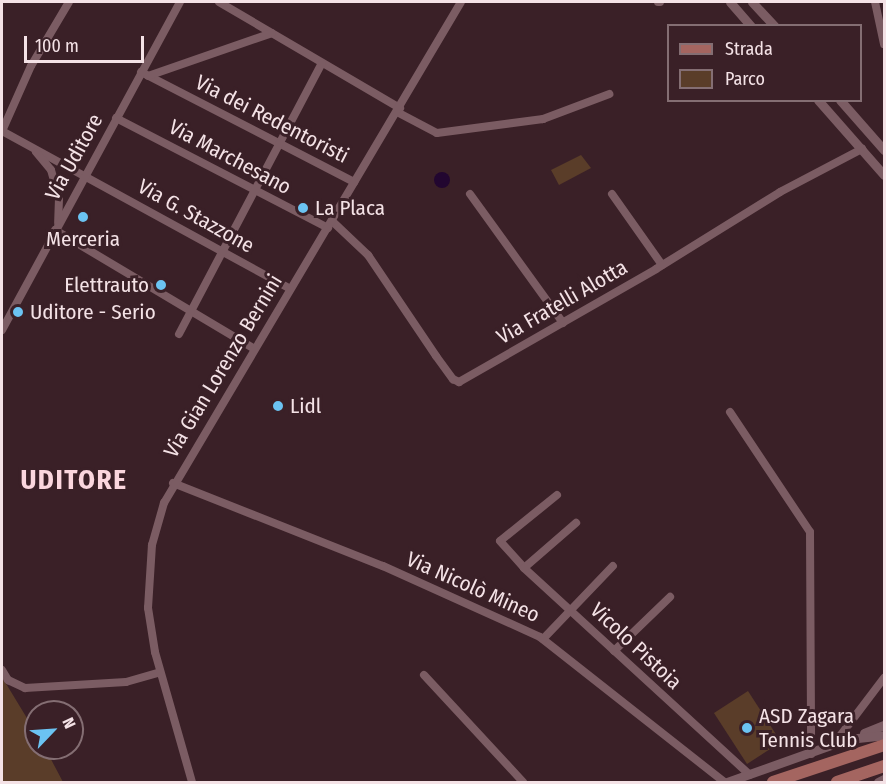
<!DOCTYPE html>
<meta charset="utf-8">
<style>
body{margin:0}
#map{position:relative;width:886px;height:784px;overflow:hidden;background:#3a2027;font-family:"Fira Sans Condensed",sans-serif}
div>[style]{position:absolute}
.green>*{inset:0;background:#5a3d29}
.water>*{inset:0;background:#220630}
.round{border-radius:50%}
.minor>*{height:8px;margin:-4px;padding:0 4px;transform-origin:4px;border-radius:4px;background:#7b5c63}
.tertiary>*{height:9px;margin:-4.5px;padding:0 4.5px;transform-origin:4.5px;border-radius:4.5px;background:#7b5c63}
.primary>*{height:12px;margin:-6px;padding:0 6px;transform-origin:6px;border-radius:6px;background:#a46560}
.dots>*{width:16px;height:16px;translate:-50% -50%;box-sizing:border-box;border:3px solid #3a2027;border-radius:50%}
span{translate:-50% -50%;white-space:nowrap;text-align:center;line-height:1.15;-webkit-text-stroke:6px #3a2027;paint-order:stroke}
.street-label{font-size:21px;color:#f4e2e6}
.poi-label{font-size:21px;color:#f4e2e6}
.left{translate:0 -50%;text-align:left}
.right{translate:-100% -50%;text-align:right}
.district-label{font-size:27px;color:#fbd6de;font-weight:700;letter-spacing:1.5px}
.frame{position:absolute;inset:0;border:3px solid #f4e2e6;pointer-events:none}
.legend{position:absolute;left:667px;top:24px;width:195px;height:78px;box-sizing:border-box;background:#3a2027;border:2px solid #846e73;margin:0;padding:8px 10px;list-style:none;font-size:18px;color:#f4e2e6}
.legend li{display:flex;align-items:center;gap:12px;height:30px}
.legend b{width:30px;border:2px solid #846e73}
.north{position:absolute;left:24px;top:700px;width:60px;height:60px;box-sizing:border-box;background:#3a2027;border:2px solid #846e73;border-radius:50%;rotate:65deg;font-size:16px;font-weight:700;line-height:24px;text-align:center;color:#f4e2e6}
.north::after{content:'';display:block;margin:auto;width:21px;height:27px;background:#6bc3f2;clip-path:polygon(50% 0,100% 100%,50% 72%,0 100%)}
.scale{position:absolute;left:24px;top:36px;width:120px;height:27px;box-sizing:border-box;border:3px solid #f4e2e6;border-top:0;padding-left:8px;font-size:18px;line-height:21px;white-space:nowrap;color:#f4e2e6;-webkit-text-stroke:4px #3a2027;paint-order:stroke}
</style>
<div id="map">
<div class="green">
<div style="clip-path:polygon(581px 155px,591px 168px,559px 185px,551px 170px)"></div>
<div style="clip-path:polygon(2px 677px,36px 733px,36px 748px,45px 748px,63px 782px,2px 782px)"></div>
<div style="clip-path:polygon(748px 691px,781px 742px,747px 764px,714px 713px)"></div>
</div>
<div class="water">
<div class="round" style="left:434px;top:172px;width:16px;height:16px"></div>
</div>
<div class="minor">
<div style="left:219px;top:2px;width:210px;rotate:30.4deg"></div>
<div style="left:658px;top:2px;width:2px"></div>
<div style="left:875px;top:2px;width:43px;rotate:77.9deg"></div>
<div style="left:141px;top:72px;width:240px;rotate:27.3deg"></div>
<div style="left:148px;top:76px;width:131px;rotate:-19.1deg"></div>
<div style="left:397px;top:112px;width:45px;rotate:27.7deg"></div>
<div style="left:437px;top:133px;width:107px;rotate:-7.5deg"></div>
<div style="left:543px;top:119px;width:71px;rotate:-20.7deg"></div>
<div style="left:116px;top:118px;width:239px;rotate:27.4deg"></div>
<div style="left:2px;top:131px;width:328px;rotate:28.7deg"></div>
<div style="left:2px;top:131px;width:71px;rotate:-66deg"></div>
<div style="left:31px;top:66px;width:74px;rotate:-59.3deg"></div>
<div style="left:36px;top:152px;width:23px;rotate:50deg"></div>
<div style="left:51px;top:170px;width:29px;rotate:74deg"></div>
<div style="left:59px;top:198px;width:25px;rotate:92deg"></div>
<div style="left:470px;top:194px;width:159px;rotate:54.2deg"></div>
<div style="left:612px;top:194px;width:87px;rotate:54.8deg"></div>
<div style="left:332px;top:221px;width:50px;rotate:43.4deg"></div>
<div style="left:368px;top:255px;width:122px;rotate:56deg"></div>
<div style="left:436px;top:356px;width:29px;rotate:54deg"></div>
<div style="left:453px;top:379px;width:7px;rotate:27deg"></div>
<div style="left:459px;top:382px;width:227px;rotate:-29.8deg"></div>
<div style="left:656px;top:269px;width:146px;rotate:-31.8deg"></div>
<div style="left:780px;top:192px;width:93px;rotate:-27.7deg"></div>
<div style="left:55px;top:230px;width:230px;rotate:30.8deg"></div>
<div style="left:2px;top:330px;width:373px;rotate:-61.5deg"></div>
<div style="left:179px;top:334px;width:306px;rotate:-62.2deg"></div>
<div style="left:730px;top:412px;width:144px;rotate:56.3deg"></div>
<div style="left:810px;top:532px;width:222px;rotate:89.7deg"></div>
<div style="left:173px;top:483px;width:226px;rotate:21.6deg"></div>
<div style="left:383px;top:566px;width:172px;rotate:24.3deg"></div>
<div style="left:540px;top:637px;width:234px;rotate:38.2deg"></div>
<div style="left:557px;top:495px;width:73px;rotate:141.1deg"></div>
<div style="left:500px;top:541px;width:36px;rotate:48deg"></div>
<div style="left:524px;top:568px;width:306px;rotate:42.5deg"></div>
<div style="left:524px;top:568px;width:69px;rotate:-40.9deg"></div>
<div style="left:543px;top:639px;width:101px;rotate:-46.2deg"></div>
<div style="left:614px;top:651px;width:78px;rotate:-44deg"></div>
<div style="left:2px;top:670px;width:12px;rotate:59deg"></div>
<div style="left:8px;top:680px;width:19px;rotate:25deg"></div>
<div style="left:25px;top:688px;width:101px;rotate:-3.4deg"></div>
<div style="left:126px;top:682px;width:35px;rotate:-16deg"></div>
<div style="left:424px;top:675px;width:146px;rotate:47.2deg"></div>
<div style="left:834px;top:744px;width:83px;rotate:-52.9deg"></div>
<div style="left:192px;top:782px;width:135px;rotate:-105.9deg"></div>
<div style="left:155px;top:652px;width:45px;rotate:-99deg"></div>
<div style="left:148px;top:608px;width:63px;rotate:-86.4deg"></div>
<div style="left:152px;top:545px;width:44px;rotate:-74.1deg"></div>
<div style="left:164px;top:503px;width:582px;rotate:-59.34deg"></div>
</div>
<div class="tertiary">
<div style="left:730px;top:2px;width:32px;rotate:49deg"></div>
<div style="left:752px;top:2px;width:33px;rotate:47deg"></div>
<div style="left:818px;top:100px;width:100px;rotate:48.7deg"></div>
<div style="left:840px;top:100px;width:67px;rotate:48.7deg"></div>
<div style="left:864px;top:733px;width:22px;rotate:-22deg"></div>
<div style="left:727px;top:782px;width:128px;rotate:-19.6deg"></div>
<div style="left:848px;top:739px;width:36px;rotate:-6deg"></div>
<div style="left:878px;top:782px;width:7px;rotate:-27deg"></div>
</div>
<div class="primary">
<div style="left:773px;top:782px;width:117px;rotate:-18.4deg"></div>
<div style="left:837px;top:782px;width:50px;rotate:-18.8deg"></div>
</div>
<div class="dots">
<div style="left:303px;top:208px;background:#6bc3f2"></div>
<div style="left:83px;top:217px;background:#6bc3f2"></div>
<div style="left:161px;top:285px;background:#6bc3f2"></div>
<div style="left:18px;top:312px;background:#6bc3f2"></div>
<div style="left:278px;top:406px;background:#6bc3f2"></div>
<div style="left:747px;top:728px;background:#6bc3f2"></div>
</div>
<div class="street-label">
<span style="left:272px;top:119px;rotate:27deg">Via dei Redentoristi</span>
<span style="left:74px;top:157px;rotate:-61deg">Via Uditore</span>
<span style="left:230px;top:157px;rotate:28deg">Via Marchesano</span>
<span style="left:196px;top:216px;rotate:29deg">Via G. Stazzone</span>
<span style="left:562px;top:302px;rotate:-30deg">Via Fratelli Alotta</span>
<span style="left:223px;top:366px;rotate:-59deg">Via Gian Lorenzo Bernini</span>
<span style="left:473px;top:587px;rotate:24deg">Via Nicolò Mineo</span>
<span style="left:636px;top:646px;rotate:43deg">Vicolo Pistoia</span>
</div>
<div class="poi-label">
<span class="left" style="left:315px;top:208px">La Placa</span>
<span style="left:83px;top:239px">Merceria</span>
<span class="right" style="left:149px;top:285px">Elettrauto</span>
<span class="left" style="left:30px;top:312px">Uditore - Serio</span>
<span class="left" style="left:290px;top:406px">Lidl</span>
<span class="left" style="left:759px;top:728px">ASD Zagara<br>Tennis Club</span>
</div>
<div class="district-label">
<span style="left:74px;top:481px">UDITORE</span>
</div>
<div class="frame"></div>
<ul class="legend">
<li><b style="height:8px;background:#a46560"></b>Strada</li>
<li><b style="height:16px;background:#5a3d29"></b>Parco</li>
</ul>
<div class="north">N</div>
<div class="scale">100 m</div>
</div>
